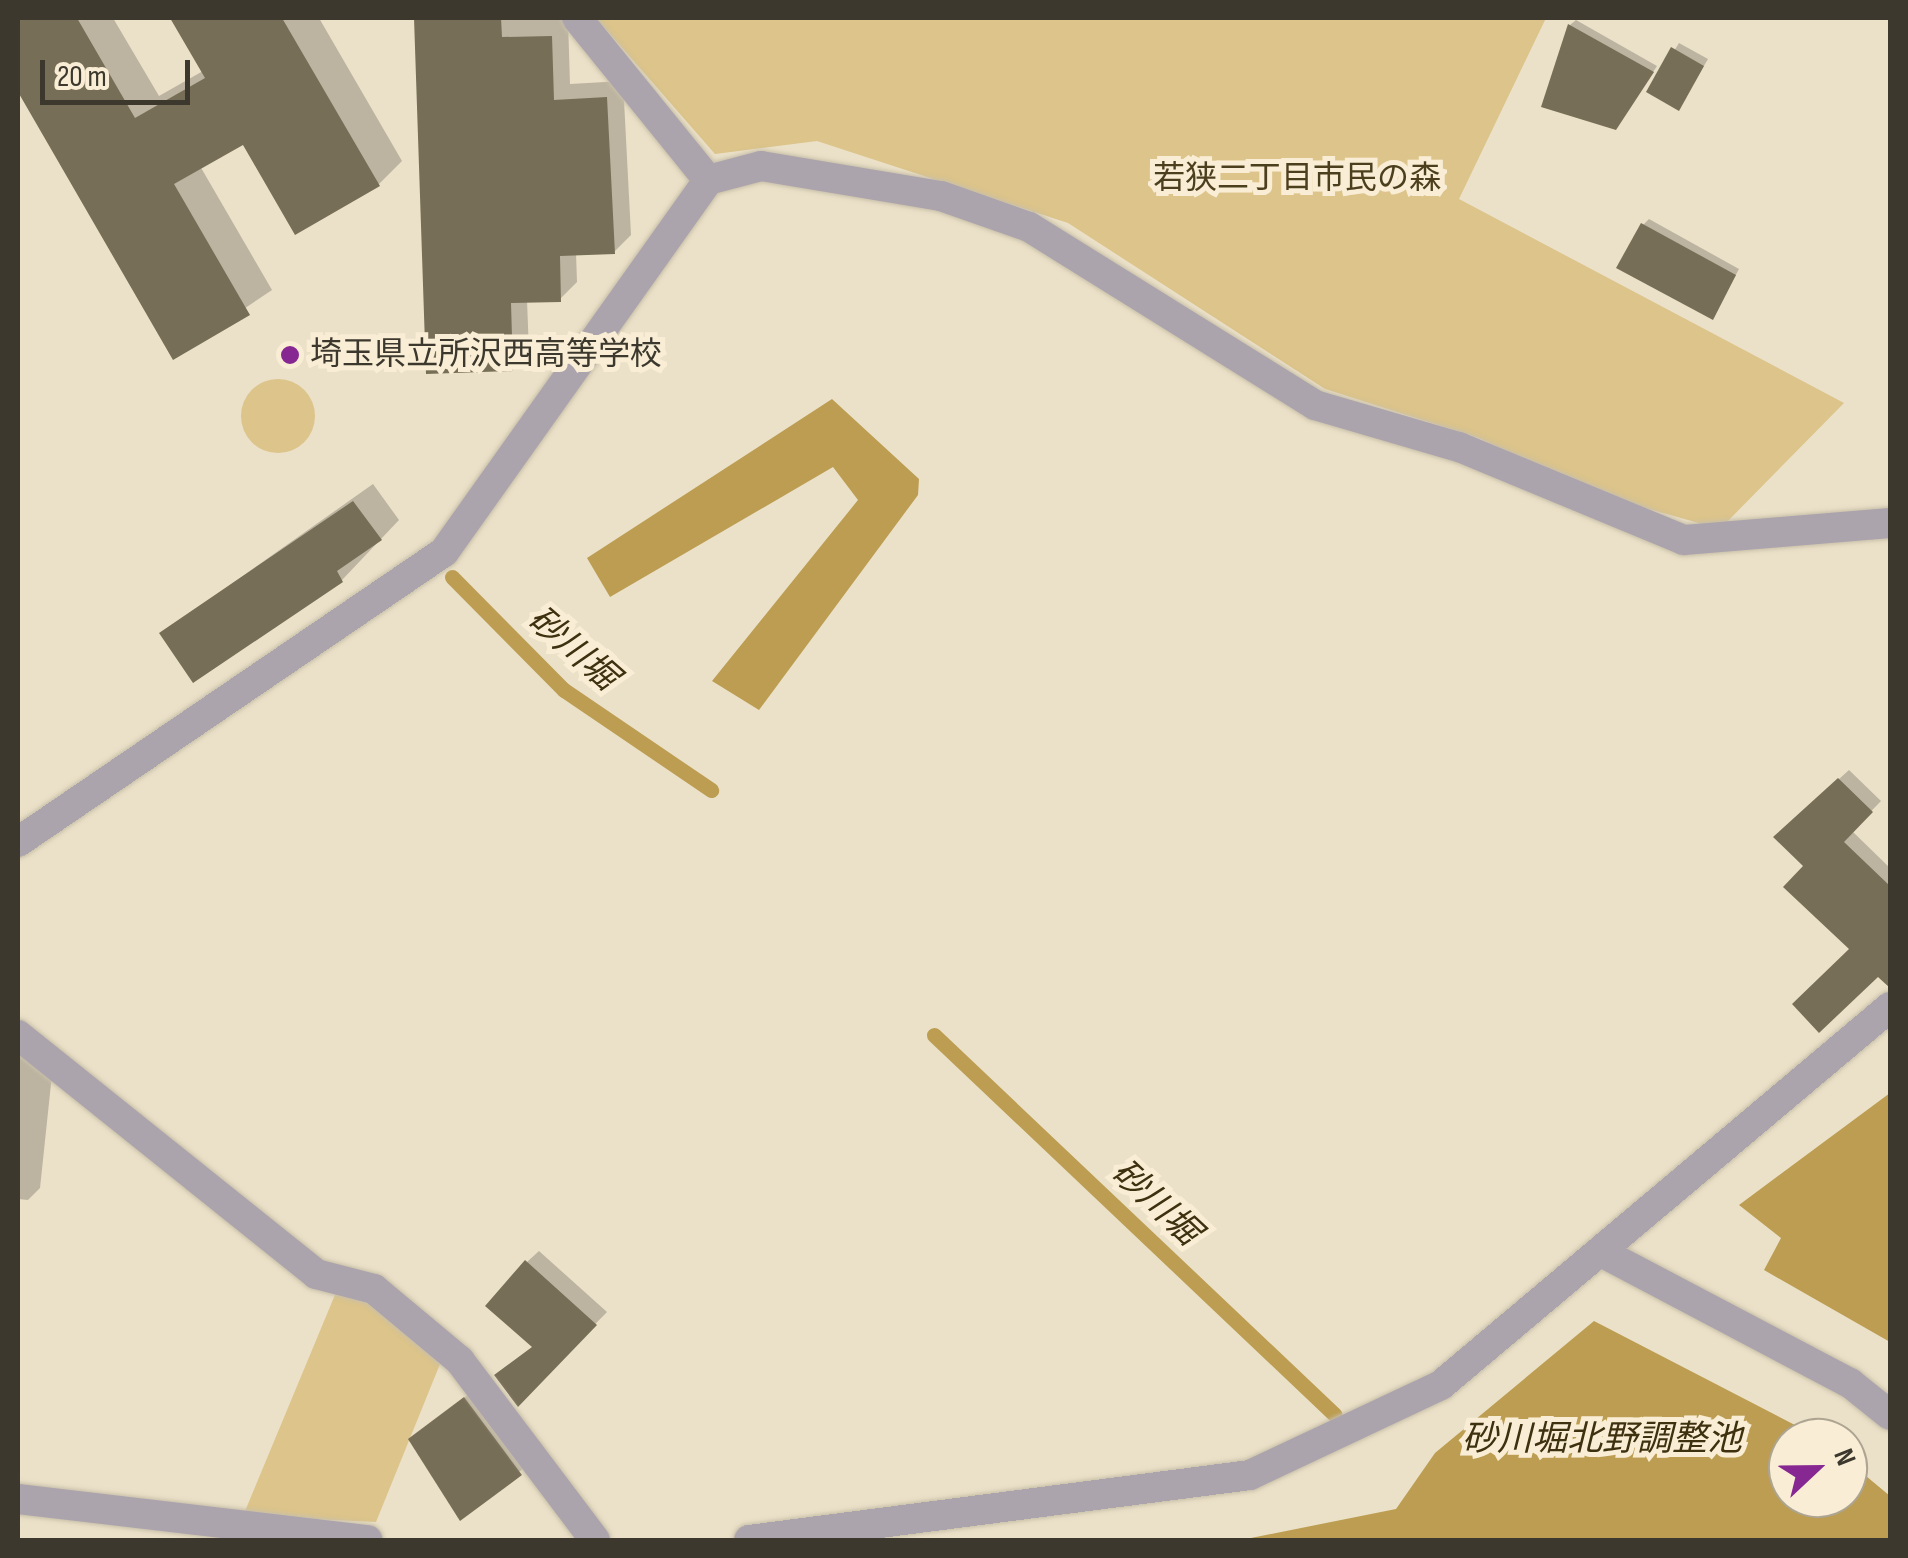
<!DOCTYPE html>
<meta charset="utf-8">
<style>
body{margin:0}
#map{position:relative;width:1908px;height:1558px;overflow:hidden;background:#ebe1c8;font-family:"Sofia Sans Condensed","Noto Sans JP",sans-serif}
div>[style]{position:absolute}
.green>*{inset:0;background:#dcc48a}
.round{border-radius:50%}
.water>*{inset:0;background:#bc9d51}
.shadow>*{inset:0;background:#0003}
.stream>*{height:15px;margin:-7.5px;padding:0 7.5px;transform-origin:7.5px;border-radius:7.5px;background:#bc9d51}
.building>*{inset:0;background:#776e57}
.roads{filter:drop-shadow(0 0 2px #c8bfa9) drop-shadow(0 0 2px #c8bfa9)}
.minor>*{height:30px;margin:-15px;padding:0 15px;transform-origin:15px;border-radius:15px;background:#aca4ad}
.dots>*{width:28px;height:28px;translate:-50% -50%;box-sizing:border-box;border:5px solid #f9eed5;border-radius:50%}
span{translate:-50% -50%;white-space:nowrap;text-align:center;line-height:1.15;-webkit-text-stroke:10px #f9eed5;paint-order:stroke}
.park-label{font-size:32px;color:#4c3f1d}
.poi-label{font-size:32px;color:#3c382e}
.left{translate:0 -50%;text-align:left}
.water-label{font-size:35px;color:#3e310f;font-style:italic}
.frame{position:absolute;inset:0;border:20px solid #3c382e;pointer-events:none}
.north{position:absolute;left:1768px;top:1418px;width:100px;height:100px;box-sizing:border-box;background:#f9eed5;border:2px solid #ada592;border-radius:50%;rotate:68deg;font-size:28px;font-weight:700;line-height:40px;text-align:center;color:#3c382e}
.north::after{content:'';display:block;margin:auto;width:35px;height:45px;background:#872791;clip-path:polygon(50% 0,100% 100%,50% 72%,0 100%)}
.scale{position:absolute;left:40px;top:60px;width:150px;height:45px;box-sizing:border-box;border:5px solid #3c382e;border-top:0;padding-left:12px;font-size:30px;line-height:35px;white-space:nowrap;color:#3c382e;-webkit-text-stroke:8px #f9eed5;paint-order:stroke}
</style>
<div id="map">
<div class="green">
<div style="clip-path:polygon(596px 18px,1546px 18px,1459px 199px,1844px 403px,1720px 529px,1599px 495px,1479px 438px,1325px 389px,1068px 223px,817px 141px,715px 154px)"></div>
<div class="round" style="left:241px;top:379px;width:74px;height:74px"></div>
<div style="clip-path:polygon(337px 1290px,367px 1299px,440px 1364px,376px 1522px,243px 1516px)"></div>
</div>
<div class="water">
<div style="clip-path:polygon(832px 399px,919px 479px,918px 495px,759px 710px,712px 681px,858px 500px,833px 467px,610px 597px,587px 558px)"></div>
<div style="clip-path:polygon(1890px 1093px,1890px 1342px,1764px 1270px,1781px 1238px,1739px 1205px)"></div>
<div style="clip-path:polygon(1594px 1321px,1816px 1436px,1788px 1438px,1788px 1498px,1848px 1498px,1848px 1461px,1890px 1496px,1890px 1540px,1241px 1540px,1396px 1509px,1435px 1453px)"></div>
</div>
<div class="shadow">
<div style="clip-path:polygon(18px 18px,113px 18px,159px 96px,203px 71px,172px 18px,319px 18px,402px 161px,379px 184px,244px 141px,200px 166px,272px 290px,174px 356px,18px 87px)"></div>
<div style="clip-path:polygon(418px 18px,568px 20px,570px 84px,623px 81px,631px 235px,614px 252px,576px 253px,577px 282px,560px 299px,527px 300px,529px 352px,512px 369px,428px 372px)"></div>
<div style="clip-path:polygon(1576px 20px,1657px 66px,1621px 121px,1570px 25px)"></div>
<div style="clip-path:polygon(1679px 43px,1708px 59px,1679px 108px,1649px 91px)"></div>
<div style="clip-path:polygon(1649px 219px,1739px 269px,1713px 317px,1643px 225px)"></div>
<div style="clip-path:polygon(373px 484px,399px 520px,342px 580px,193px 680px,162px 633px)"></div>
<div style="clip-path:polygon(1849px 770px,1881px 801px,1852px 831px,1890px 868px,1890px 962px,1819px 1029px,1852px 949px,1786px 827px)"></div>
<div style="clip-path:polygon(18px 1049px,53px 1065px,40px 1188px,28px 1200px,18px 1199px)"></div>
<div style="clip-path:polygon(539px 1251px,607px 1312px,518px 1403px,497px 1375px,534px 1346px,527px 1262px)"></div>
<div style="clip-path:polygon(478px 1387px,533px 1461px,460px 1518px,411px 1439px)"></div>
</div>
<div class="stream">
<div style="left:452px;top:577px;width:159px;rotate:45.3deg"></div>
<div style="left:564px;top:690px;width:178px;rotate:34.2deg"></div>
<div style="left:934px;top:1035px;width:552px;rotate:43.46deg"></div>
</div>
<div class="building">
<div style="clip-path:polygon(18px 18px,77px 18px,135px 118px,205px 78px,170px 18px,282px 18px,380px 186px,295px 235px,243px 145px,174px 184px,250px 315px,173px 360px,18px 92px)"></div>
<div style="clip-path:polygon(414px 18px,501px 18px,502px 37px,552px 36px,554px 100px,607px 97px,615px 254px,560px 256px,561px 302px,511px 303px,513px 371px,426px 374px)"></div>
<div style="clip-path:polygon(1568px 24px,1654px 72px,1616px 130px,1541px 107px)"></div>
<div style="clip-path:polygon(1671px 47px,1704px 66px,1679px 111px,1646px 92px)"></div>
<div style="clip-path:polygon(1641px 223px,1736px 275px,1713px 320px,1616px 268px)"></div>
<div style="clip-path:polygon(353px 501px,382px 540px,337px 571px,343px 582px,193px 683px,159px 633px)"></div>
<div style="clip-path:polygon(1838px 778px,1873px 812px,1844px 842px,1890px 886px,1890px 988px,1878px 977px,1819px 1033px,1792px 1004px,1849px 949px,1783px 887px,1803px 866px,1773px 837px)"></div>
<div style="clip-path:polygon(525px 1260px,597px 1325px,518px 1407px,494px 1375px,532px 1347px,485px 1306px)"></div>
<div style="clip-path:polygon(464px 1397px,522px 1475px,460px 1521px,408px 1439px)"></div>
</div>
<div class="roads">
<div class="minor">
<div style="left:577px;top:18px;width:208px;rotate:51deg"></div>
<div style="left:18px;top:842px;width:515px;rotate:-34.25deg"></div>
<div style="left:444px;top:552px;width:456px;rotate:-54.6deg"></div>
<div style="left:708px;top:180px;width:55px;rotate:-14.8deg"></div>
<div style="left:761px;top:166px;width:182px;rotate:9.5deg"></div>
<div style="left:941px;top:196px;width:93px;rotate:19.4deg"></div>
<div style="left:1029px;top:227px;width:337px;rotate:31.9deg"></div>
<div style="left:1315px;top:405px;width:150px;rotate:16.3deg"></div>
<div style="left:1459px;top:447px;width:243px;rotate:22.5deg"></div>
<div style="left:1684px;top:540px;width:207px;rotate:-4.7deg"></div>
<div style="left:18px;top:1035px;width:382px;rotate:38.7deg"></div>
<div style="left:316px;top:1274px;width:60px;rotate:14.5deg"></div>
<div style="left:374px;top:1289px;width:112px;rotate:39.9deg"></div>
<div style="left:460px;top:1361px;width:224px;rotate:53deg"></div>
<div style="left:1603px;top:1253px;width:279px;rotate:27.8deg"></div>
<div style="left:1850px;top:1383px;width:51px;rotate:38.7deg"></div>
<div style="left:18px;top:1499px;width:352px;rotate:6.7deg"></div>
<div style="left:749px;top:1540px;width:505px;rotate:-7.39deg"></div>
<div style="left:1250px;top:1475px;width:211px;rotate:-25.2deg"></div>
<div style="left:1441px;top:1385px;width:587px;rotate:-40.09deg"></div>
</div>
</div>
<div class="dots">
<div style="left:290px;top:355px;background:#872791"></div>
</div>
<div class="park-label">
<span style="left:1297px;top:179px">若狭二丁目市民の森</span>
</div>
<div class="poi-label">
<span class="left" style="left:310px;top:355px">埼玉県立所沢西高等学校</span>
</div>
<div class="water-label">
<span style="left:572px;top:649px;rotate:41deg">砂川堀</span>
<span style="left:1155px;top:1203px;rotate:43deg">砂川堀</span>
<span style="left:1602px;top:1440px">砂川堀北野調整池</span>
</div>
<div class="frame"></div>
<div class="north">N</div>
<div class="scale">20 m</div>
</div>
